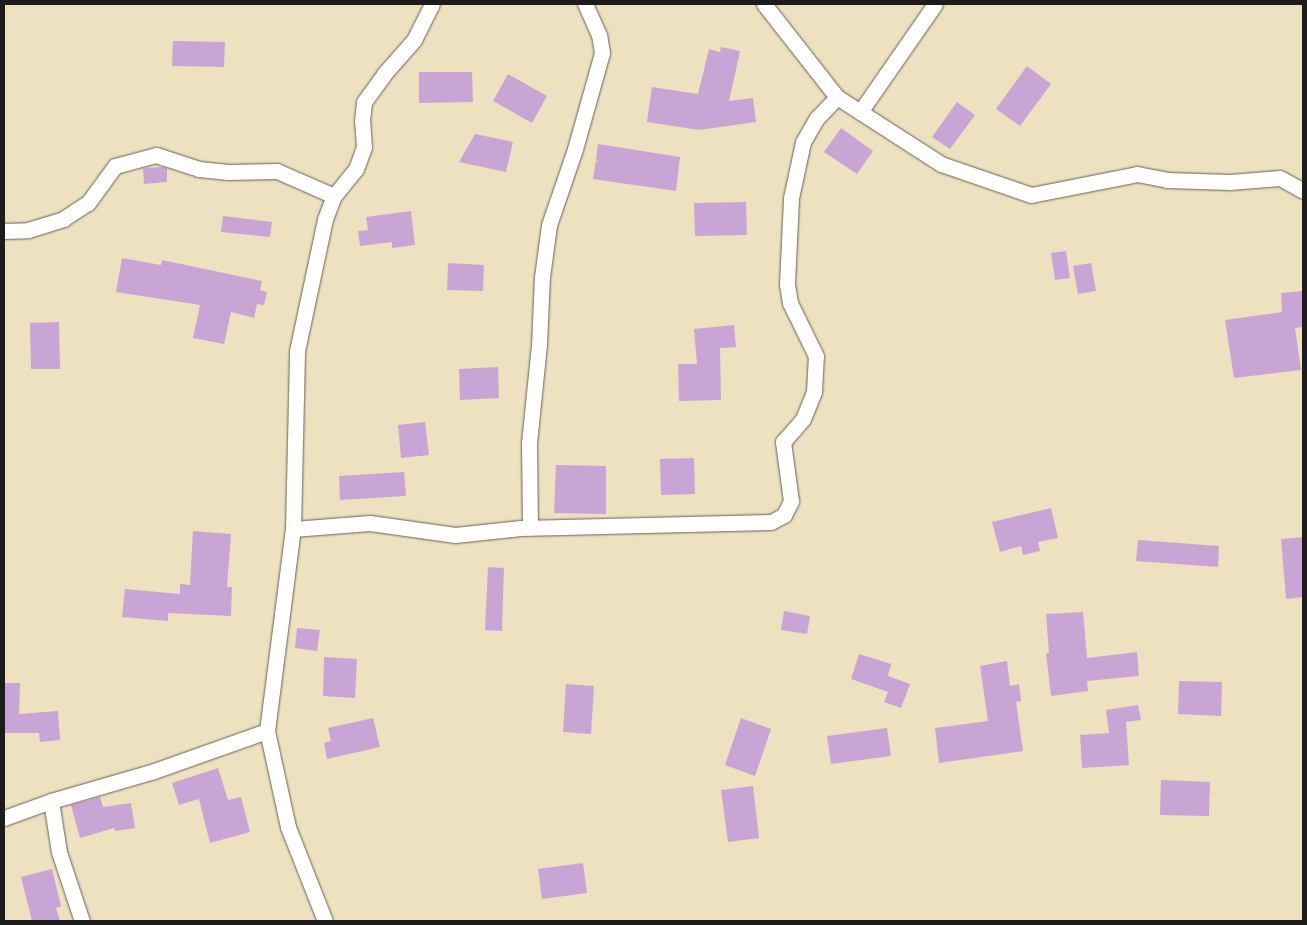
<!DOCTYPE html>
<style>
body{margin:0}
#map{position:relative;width:1307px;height:925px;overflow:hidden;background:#eee1c0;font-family:Cardo,serif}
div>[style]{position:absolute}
.building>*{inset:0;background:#c9a5d5}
.roads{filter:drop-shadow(0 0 1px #666155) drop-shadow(0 0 1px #666155)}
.street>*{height:15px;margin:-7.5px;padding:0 7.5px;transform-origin:7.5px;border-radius:7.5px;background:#fff}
span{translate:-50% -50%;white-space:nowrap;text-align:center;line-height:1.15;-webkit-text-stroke:4.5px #fcf5e5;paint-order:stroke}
.frame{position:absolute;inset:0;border:5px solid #1c1c1c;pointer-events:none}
</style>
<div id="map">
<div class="building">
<div style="clip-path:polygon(173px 41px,225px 42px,224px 67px,172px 66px)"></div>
<div style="clip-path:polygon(721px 47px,740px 51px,729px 101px,753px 98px,756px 122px,699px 130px,647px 122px,652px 87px,698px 94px,709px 49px,720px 52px)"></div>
<div style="clip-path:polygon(1027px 66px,1051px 84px,1020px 126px,996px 109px)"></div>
<div style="clip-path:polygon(419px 72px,472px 72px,473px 102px,419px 103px)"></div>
<div style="clip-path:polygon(508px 74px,547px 96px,532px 123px,493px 101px)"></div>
<div style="clip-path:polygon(957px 102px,975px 115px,950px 149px,932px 137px)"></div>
<div style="clip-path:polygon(841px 128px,873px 151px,857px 174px,824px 152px)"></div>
<div style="clip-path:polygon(475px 134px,513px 142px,506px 172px,459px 162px)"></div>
<div style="clip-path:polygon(598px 144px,680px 157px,676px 191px,593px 179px,596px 161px,600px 162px,596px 160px)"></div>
<div style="clip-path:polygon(163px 167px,167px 168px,167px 182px,144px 184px,143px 168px)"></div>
<div style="clip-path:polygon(746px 202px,747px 235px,695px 236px,694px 203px)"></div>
<div style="clip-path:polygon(411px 211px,415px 245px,392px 248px,392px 242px,360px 246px,358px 231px,368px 230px,366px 217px)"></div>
<div style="clip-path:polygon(223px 216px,272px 222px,270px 237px,221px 232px)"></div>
<div style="clip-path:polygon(1066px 251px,1070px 278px,1055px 280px,1051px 253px)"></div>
<div style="clip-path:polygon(122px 258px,161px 265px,162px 260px,262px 281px,260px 290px,267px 292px,264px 305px,257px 304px,254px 318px,231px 312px,224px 344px,193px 338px,200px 305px,116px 292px)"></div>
<div style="clip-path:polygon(448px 263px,484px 265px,483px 291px,447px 290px)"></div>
<div style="clip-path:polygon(1091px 263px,1096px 291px,1078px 294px,1073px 266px)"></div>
<div style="clip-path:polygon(1303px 291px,1303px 327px,1295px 328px,1301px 370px,1234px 378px,1225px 320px,1282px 312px,1281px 293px)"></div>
<div style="clip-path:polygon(59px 322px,60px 369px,31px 369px,30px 323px)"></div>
<div style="clip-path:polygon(734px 325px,736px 347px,720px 348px,721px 400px,679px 401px,678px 364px,697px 364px,694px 329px)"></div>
<div style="clip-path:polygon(498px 367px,499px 398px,460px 400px,459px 369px)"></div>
<div style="clip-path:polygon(425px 422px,429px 455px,401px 458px,398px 425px)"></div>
<div style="clip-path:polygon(694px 458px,695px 494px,661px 495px,660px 459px)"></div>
<div style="clip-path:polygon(556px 465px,606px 466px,606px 514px,554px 513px)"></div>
<div style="clip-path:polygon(404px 472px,406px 496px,340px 500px,339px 476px)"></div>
<div style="clip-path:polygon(1051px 508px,1058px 538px,1038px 542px,1040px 551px,1023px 555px,1021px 546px,1000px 552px,992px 522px)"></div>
<div style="clip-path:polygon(193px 531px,231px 534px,227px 587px,232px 587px,231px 616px,168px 613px,168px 621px,122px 617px,125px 589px,180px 594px,180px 584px,190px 585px)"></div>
<div style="clip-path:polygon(1303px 537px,1303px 597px,1286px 599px,1281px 539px)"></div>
<div style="clip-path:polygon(1138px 540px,1219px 546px,1218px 567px,1136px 561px)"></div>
<div style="clip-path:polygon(488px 567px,504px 568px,502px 631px,485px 630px)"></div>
<div style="clip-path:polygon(784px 611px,810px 616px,807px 634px,781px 630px)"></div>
<div style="clip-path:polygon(1083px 612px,1087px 658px,1137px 652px,1139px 676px,1087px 681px,1088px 691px,1051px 696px,1046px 653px,1049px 653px,1046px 614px)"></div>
<div style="clip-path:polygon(297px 628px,320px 630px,317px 651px,295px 648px)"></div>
<div style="clip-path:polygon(859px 654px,891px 664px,888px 676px,910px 684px,901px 708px,884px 702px,888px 692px,851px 679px)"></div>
<div style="clip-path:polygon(324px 657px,357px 659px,355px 698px,323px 696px)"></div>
<div style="clip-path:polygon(1007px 661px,1010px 686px,1019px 684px,1021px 701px,1016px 702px,1023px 751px,939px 763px,935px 728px,988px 721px,980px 666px)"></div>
<div style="clip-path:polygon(1179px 681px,1222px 682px,1221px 716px,1178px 714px)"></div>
<div style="clip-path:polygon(4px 683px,20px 683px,19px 714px,58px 711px,60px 740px,40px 742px,39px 733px,4px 733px)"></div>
<div style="clip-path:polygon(566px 684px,594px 686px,591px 734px,563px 732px)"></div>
<div style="clip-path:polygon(1138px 705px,1141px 720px,1126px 722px,1129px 765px,1082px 768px,1080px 735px,1109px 733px,1106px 710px)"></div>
<div style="clip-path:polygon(373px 718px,380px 747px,327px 759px,324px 743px,331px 741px,328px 728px)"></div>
<div style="clip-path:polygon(741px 718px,771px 729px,755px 776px,725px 765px)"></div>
<div style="clip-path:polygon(887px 728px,891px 756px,831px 764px,827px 736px)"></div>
<div style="clip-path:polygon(218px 768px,228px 800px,241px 797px,250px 832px,210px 843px,199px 799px,179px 805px,172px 783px)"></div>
<div style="clip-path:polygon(1161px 780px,1210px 782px,1209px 816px,1160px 815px)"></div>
<div style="clip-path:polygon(753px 786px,759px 838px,728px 842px,721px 790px)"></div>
<div style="clip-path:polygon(100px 797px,103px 807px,131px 803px,135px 828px,115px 831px,114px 828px,80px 838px,71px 805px)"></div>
<div style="clip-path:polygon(583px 863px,587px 893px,542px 899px,538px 869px)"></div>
<div style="clip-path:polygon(52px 869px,61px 906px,56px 908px,60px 921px,32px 921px,21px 877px)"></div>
</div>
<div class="roads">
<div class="street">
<div style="left:764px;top:4px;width:118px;rotate:51.9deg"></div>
<div style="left:837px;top:97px;width:124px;rotate:32.8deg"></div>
<div style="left:941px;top:164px;width:95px;rotate:19deg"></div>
<div style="left:1031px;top:195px;width:108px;rotate:-11.2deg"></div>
<div style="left:1137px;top:174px;width:31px;rotate:11deg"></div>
<div style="left:1167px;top:180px;width:63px;rotate:1.8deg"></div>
<div style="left:1230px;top:182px;width:50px;rotate:-4.6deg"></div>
<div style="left:1280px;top:178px;width:26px;rotate:29deg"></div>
<div style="left:860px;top:112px;width:131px;rotate:-55.2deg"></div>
<div style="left:4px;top:231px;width:24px;rotate:-2deg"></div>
<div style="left:28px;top:230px;width:37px;rotate:-17deg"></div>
<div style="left:63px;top:219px;width:30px;rotate:-33deg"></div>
<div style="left:88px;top:203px;width:46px;rotate:-53.9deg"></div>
<div style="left:115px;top:166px;width:42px;rotate:-15deg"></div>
<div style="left:156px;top:155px;width:45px;rotate:18deg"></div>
<div style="left:199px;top:169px;width:29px;rotate:6deg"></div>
<div style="left:228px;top:172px;width:49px;rotate:-1.2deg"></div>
<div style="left:277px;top:171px;width:62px;rotate:23.7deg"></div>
<div style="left:530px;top:527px;width:84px;rotate:-90.7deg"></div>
<div style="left:529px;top:443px;width:99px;rotate:-84.2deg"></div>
<div style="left:539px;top:345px;width:68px;rotate:-87.5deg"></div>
<div style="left:542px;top:277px;width:52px;rotate:-82.3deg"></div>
<div style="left:549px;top:225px;width:80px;rotate:-71.1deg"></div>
<div style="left:575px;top:149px;width:100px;rotate:-74.3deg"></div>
<div style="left:602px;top:53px;width:18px;rotate:-99deg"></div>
<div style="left:599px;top:35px;width:34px;rotate:-114deg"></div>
<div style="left:293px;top:529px;width:77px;rotate:-4.5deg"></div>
<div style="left:370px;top:523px;width:86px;rotate:8deg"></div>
<div style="left:455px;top:535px;width:66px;rotate:-6.1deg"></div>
<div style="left:521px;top:528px;width:250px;rotate:-1.4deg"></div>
<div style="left:771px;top:522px;width:15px;rotate:-28deg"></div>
<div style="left:784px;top:515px;width:16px;rotate:-63deg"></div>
<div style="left:791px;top:501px;width:60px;rotate:-97.7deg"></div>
<div style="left:783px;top:442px;width:30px;rotate:-49deg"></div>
<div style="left:803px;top:419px;width:29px;rotate:-68deg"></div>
<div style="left:814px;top:392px;width:36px;rotate:-87deg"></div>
<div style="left:816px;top:356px;width:59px;rotate:-116.1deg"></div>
<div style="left:790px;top:303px;width:19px;rotate:-99deg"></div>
<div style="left:787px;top:284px;width:86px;rotate:-87.3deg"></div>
<div style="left:791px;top:198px;width:57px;rotate:-77.9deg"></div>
<div style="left:803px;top:142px;width:28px;rotate:-60deg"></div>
<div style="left:817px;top:118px;width:29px;rotate:-46deg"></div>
<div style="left:51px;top:801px;width:52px;rotate:81.1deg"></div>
<div style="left:59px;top:852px;width:73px;rotate:71.6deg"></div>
<div style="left:4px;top:818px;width:50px;rotate:-19.9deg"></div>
<div style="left:51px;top:801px;width:107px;rotate:-16.2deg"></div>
<div style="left:154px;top:771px;width:120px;rotate:-19.5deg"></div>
<div style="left:325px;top:921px;width:101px;rotate:-111.5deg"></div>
<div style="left:288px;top:827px;width:98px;rotate:-102.3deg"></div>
<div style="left:267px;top:731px;width:204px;rotate:-82.7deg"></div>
<div style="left:293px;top:529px;width:178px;rotate:-88.7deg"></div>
<div style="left:297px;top:351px;width:135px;rotate:-78deg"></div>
<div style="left:325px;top:219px;width:25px;rotate:-69deg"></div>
<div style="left:334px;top:196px;width:35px;rotate:-51deg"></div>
<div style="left:356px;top:169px;width:23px;rotate:-70deg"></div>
<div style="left:364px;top:147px;width:26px;rotate:-94deg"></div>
<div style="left:362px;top:121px;width:19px;rotate:-84deg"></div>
<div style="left:364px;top:102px;width:34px;rotate:-54deg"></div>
<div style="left:384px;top:74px;width:45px;rotate:-48.6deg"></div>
<div style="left:414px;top:40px;width:40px;rotate:-63.4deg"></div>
</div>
</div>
<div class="frame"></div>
</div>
